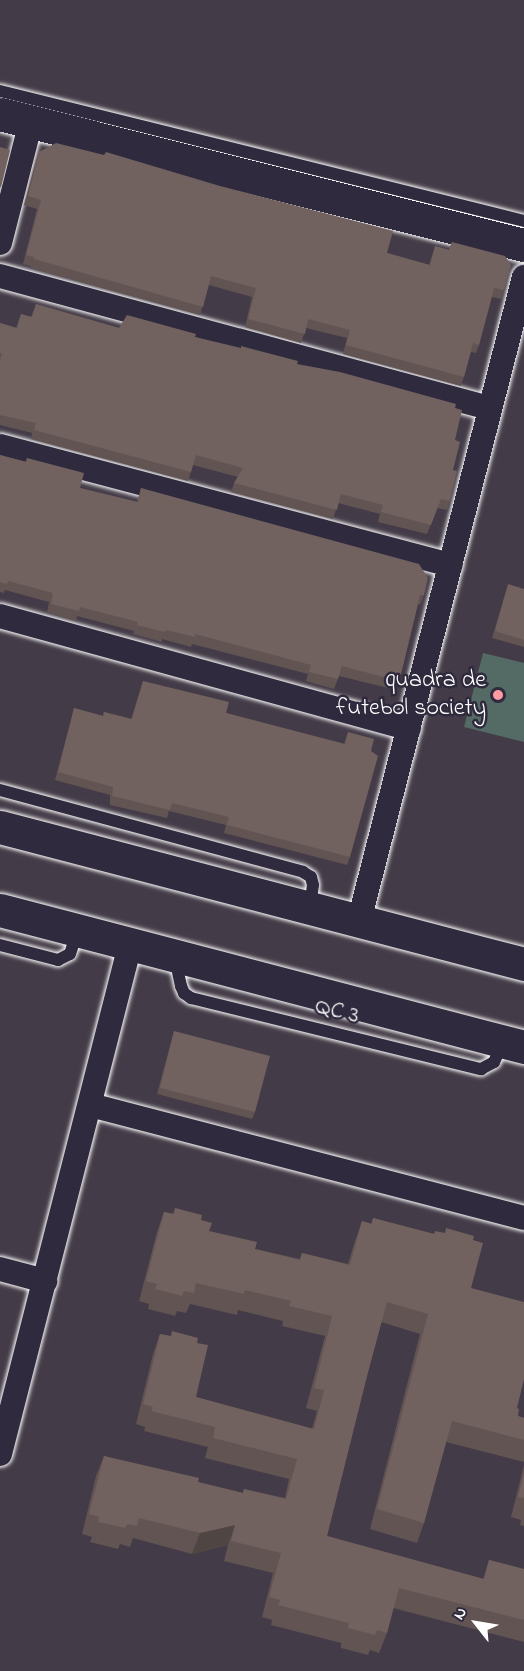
<!DOCTYPE html>
<style>
body{margin:0}
#map{position:relative;width:524px;height:1671px;overflow:hidden;background:#433b47;font-family:"Indie Flower",sans-serif}
div>[style]{position:absolute}
.green>*{inset:0;background:#546a65}
.roads{filter:drop-shadow(0 0 2px #fff) drop-shadow(0 0 2px #fff)}
.lane>*{height:12px;margin:-6px;padding:0 6px;transform-origin:6px;border-radius:6px;background:#2f2a3d}
.street>*{height:24px;margin:-12px;padding:0 12px;transform-origin:12px;border-radius:12px;background:#2f2a3d}
.secondary>*{height:33px;margin:-16.5px;padding:0 16.5px;transform-origin:16.5px;border-radius:16.5px;background:#2f2a3d}
.wall>*{inset:0;background:#615452}
.shaded-wall>*{inset:0;background:#4f4542}
.building>*{inset:0;background:#71625f}
.dots>*{width:16px;height:16px;translate:-50% -50%;box-sizing:border-box;border:3px solid #2f2a3d;border-radius:50%}
span{translate:-50% -50%;white-space:nowrap;text-align:center;line-height:1.15;-webkit-text-stroke:5px #2f2a3d;paint-order:stroke}
.poi-label{font-size:24px;color:#fff}
.right{translate:-100% -50%;text-align:right}
.street-label{font-size:24px;color:#fff}
.north{position:absolute;left:446px;top:1593px;width:60px;height:60px;-webkit-text-stroke:4px #2f2a3d;paint-order:stroke;rotate:301deg;font-size:16px;font-weight:700;line-height:24px;text-align:center;color:#fff}
.north::after{content:'';display:block;margin:auto;width:21px;height:27px;background:#fff;clip-path:polygon(50% 0,100% 100%,50% 72%,0 100%)}
</style>
<div id="map">
<div class="green">
<div style="clip-path:polygon(483px 653px,524px 663px,524px 742px,464px 727px)"></div>
</div>
<div class="roads">
<div class="lane">
<div style="left:0;top:91px;width:540px;rotate:13.93deg"></div>
<div style="left:0;top:790px;width:314px;rotate:15.1deg"></div>
<div style="left:303px;top:872px;width:9px;rotate:32deg"></div>
<div style="left:311px;top:877px;width:8px;rotate:76deg"></div>
<div style="left:313px;top:885px;width:22px;rotate:98deg"></div>
<div style="left:0;top:945px;width:60px;rotate:14.5deg"></div>
<div style="left:58px;top:960px;width:13px;rotate:-27deg"></div>
<div style="left:70px;top:954px;width:23px;rotate:-72deg"></div>
<div style="left:175px;top:958px;width:29px;rotate:78deg"></div>
<div style="left:181px;top:986px;width:8px;rotate:67deg"></div>
<div style="left:184px;top:993px;width:9px;rotate:36deg"></div>
<div style="left:191px;top:998px;width:299px;rotate:13.8deg"></div>
<div style="left:481px;top:1069px;width:15px;rotate:-28deg"></div>
<div style="left:494px;top:1062px;width:21px;rotate:-65deg"></div>
</div>
<div class="street">
<div style="left:0;top:243px;width:126px;rotate:-75.7deg"></div>
<div style="left:0;top:276px;width:507px;rotate:15.11deg"></div>
<div style="left:0;top:446px;width:466px;rotate:14.8deg"></div>
<div style="left:0;top:616px;width:424px;rotate:15.4deg"></div>
<div style="left:359px;top:921px;width:665px;rotate:-75.63deg"></div>
<div style="left:90px;top:1105px;width:448px;rotate:14.6deg"></div>
<div style="left:0;top:1269px;width:47px;rotate:14.9deg"></div>
<div style="left:0;top:1454px;width:525px;rotate:-75.67deg"></div>
</div>
<div class="secondary">
<div style="left:0;top:114px;width:540px;rotate:14.04deg"></div>
<div style="left:0;top:827px;width:542px;rotate:14.65deg"></div>
<div style="left:0;top:910px;width:542px;rotate:14.65deg"></div>
</div>
</div>
<div class="wall">
<div style="clip-path:polygon(39px 152px,429px 265px,435px 246px,449px 250px,452px 242px,504px 290px,501px 299px,492px 297px,479px 345px,476px 353px,471px 352px,461px 386px,343px 354px,347px 338px,306px 328px,301px 343px,245px 327px,252px 297px,209px 285px,200px 315px,30px 268px,31px 266px,23px 264px,37px 209px,24px 205px,36px 161px)"></div>
<div style="clip-path:polygon(36px 304px,119px 328px,195px 337px,455px 408px,453px 470px,450px 501px,447px 510px,437px 508px,427px 534px,378px 522px,380px 514px,338px 503px,333px 519px,231px 492px,234px 483px,238px 477px,193px 465px,188px 481px,31px 439px,32px 433px,0 425px,0 323px,16px 328px,21px 314px,31px 317px)"></div>
<div style="clip-path:polygon(0 455px,25px 462px,27px 458px,80px 488px,137px 502px,141px 488px,424px 595px,420px 605px,418px 604px,401px 674px,398px 683px,388px 688px,339px 676px,334px 689px,306px 681px,308px 674px,192px 644px,191px 647px,162px 639px,162px 642px,133px 634px,134px 631px,77px 616px,76px 621px,47px 613px,49px 602px,5px 590px,4px 593px,0 592px)"></div>
<div style="clip-path:polygon(524px 589px,524px 647px,492px 638px,506px 591px)"></div>
<div style="clip-path:polygon(143px 681px,226px 713px,344px 744px,348px 732px,350px 857px,347px 865px,224px 833px,226px 825px,169px 811px,167px 818px,110px 805px,110px 795px,55px 780px,72px 716px,74px 708px,103px 716px,104px 712px,131px 719px)"></div>
<div style="clip-path:polygon(174px 1031px,255px 1112px,252px 1119px,157px 1094px)"></div>
<div style="clip-path:polygon(175px 1208px,201px 1220px,209px 1231px,255px 1249px,300px 1259px,302px 1253px,348px 1264px,355px 1241px,362px 1221px,371px 1224px,373px 1218px,434px 1234px,473px 1240px,471px 1288px,517px 1408px,518px 1416px,524px 1418px,524px 1462px,446px 1442px,424px 1523px,417px 1543px,370px 1529px,420px 1334px,381px 1322px,367px 1376px,327px 1536px,483px 1579px,489px 1560px,524px 1569px,524px 1642px,393px 1608px,387px 1633px,379px 1653px,370px 1650px,368px 1655px,341px 1648px,341px 1643px,271px 1625px,272px 1620px,262px 1617px,273px 1573px,224px 1561px,228px 1545px,192px 1554px,133px 1538px,130px 1547px,120px 1544px,118px 1549px,90px 1542px,92px 1537px,82px 1534px,96px 1476px,104px 1456px,198px 1482px,243px 1493px,244px 1489px,285px 1498px,289px 1479px,205px 1458px,208px 1447px,144px 1431px,145px 1427px,136px 1424px,153px 1354px,160px 1334px,197px 1343px,196px 1397px,312px 1429px,317px 1411px,306px 1408px,325px 1336px,282px 1326px,283px 1321px,238px 1310px,237px 1315px,190px 1304px,186px 1313px,177px 1311px,175px 1316px,148px 1309px,149px 1304px,139px 1301px,157px 1232px,164px 1212px,173px 1214px)"></div>
<div style="clip-path:polygon(524px 1465px,524px 1526px,520px 1525px,521px 1520px,511px 1517px)"></div>
</div>
<div class="shaded-wall">
<div style="clip-path:polygon(401px 674px,398px 683px,388px 688px,391px 679px)"></div>
<div style="clip-path:polygon(235px 1525px,228px 1545px,192px 1554px,200px 1533px)"></div>
</div>
<div class="building">
<div style="clip-path:polygon(56px 143px,104px 155px,106px 152px,220px 186px,393px 231px,387px 253px,430px 265px,435px 246px,449px 250px,452px 242px,505px 256px,511px 265px,504px 290px,494px 288px,479px 345px,473px 343px,464px 377px,346px 345px,350px 330px,308px 319px,305px 334px,248px 319px,256px 288px,211px 276px,203px 307px,34px 259px,34px 257px,26px 255px,41px 200px,28px 196px,39px 152px)"></div>
<div style="clip-path:polygon(0 147px,10px 150px,1px 187px,0 187px)"></div>
<div style="clip-path:polygon(36px 304px,119px 328px,127px 315px,196px 334px,195px 337px,241px 348px,241px 346px,298px 361px,297px 364px,340px 372px,456px 404px,455px 408px,462px 410px,455px 440px,460px 442px,453px 470px,457px 471px,450px 501px,441px 499px,431px 525px,381px 512px,383px 505px,341px 494px,337px 510px,234px 483px,243px 468px,196px 455px,191px 472px,34px 430px,36px 423px,0 415px,0 361px,2px 353px,0 353px,0 323px,17px 328px,21px 314px,32px 317px)"></div>
<div style="clip-path:polygon(0 455px,27px 462px,27px 458px,84px 473px,80px 488px,138px 502px,141px 488px,419px 564px,428px 578px,424px 595px,420px 595px,401px 674px,391px 679px,342px 666px,338px 679px,309px 672px,311px 665px,195px 634px,195px 637px,166px 630px,165px 632px,137px 625px,138px 622px,80px 607px,79px 611px,51px 604px,53px 593px,8px 581px,7px 584px,0 582px)"></div>
<div style="clip-path:polygon(508px 584px,524px 589px,524px 640px,495px 631px)"></div>
<div style="clip-path:polygon(143px 681px,229px 702px,226px 713px,345px 744px,348px 732px,374px 739px,371px 751px,378px 756px,350px 857px,227px 825px,229px 817px,172px 803px,170px 810px,112px 796px,113px 787px,58px 772px,74px 708px,103px 716px,104px 712px,132px 719px)"></div>
<div style="clip-path:polygon(174px 1031px,270px 1056px,255px 1112px,160px 1088px)"></div>
<div style="clip-path:polygon(175px 1208px,202px 1215px,201px 1220px,212px 1223px,209px 1231px,257px 1242px,255px 1249px,300px 1260px,302px 1253px,350px 1265px,362px 1221px,372px 1224px,373px 1218px,434px 1234px,435px 1231px,445px 1233px,446px 1228px,474px 1236px,473px 1240px,483px 1243px,471px 1288px,524px 1302px,524px 1379px,517px 1408px,519px 1409px,518px 1416px,524px 1418px,524px 1440px,452px 1421px,424px 1523px,377px 1509px,428px 1314px,387px 1302px,367px 1376px,327px 1536px,484px 1579px,489px 1560px,524px 1569px,524px 1620px,399px 1588px,387px 1633px,377px 1630px,375px 1635px,348px 1628px,349px 1623px,278px 1605px,280px 1600px,269px 1597px,281px 1553px,231px 1541px,235px 1525px,200px 1533px,139px 1518px,137px 1526px,127px 1524px,125px 1528px,98px 1522px,99px 1517px,89px 1514px,104px 1456px,199px 1478px,198px 1482px,243px 1493px,244px 1489px,286px 1499px,297px 1459px,213px 1438px,215px 1427px,151px 1411px,153px 1407px,143px 1404px,160px 1334px,171px 1336px,172px 1331px,198px 1338px,197px 1343px,208px 1345px,196px 1397px,314px 1429px,324px 1390px,314px 1388px,332px 1316px,289px 1306px,291px 1301px,245px 1290px,244px 1294px,196px 1283px,194px 1293px,184px 1291px,182px 1296px,155px 1289px,157px 1284px,146px 1281px,164px 1212px,174px 1214px)"></div>
<div style="clip-path:polygon(524px 1474px,524px 1498px,518px 1497px)"></div>
</div>
<div class="dots">
<div style="left:498px;top:695px;background:#ff9aa2"></div>
</div>
<div class="poi-label">
<span class="right" style="left:486px;top:695px">quadra de<br>futebol society</span>
</div>
<div class="street-label">
<span style="left:337px;top:1012px;rotate:14deg">QC 3</span>
</div>
<div class="north">N</div>
</div>
